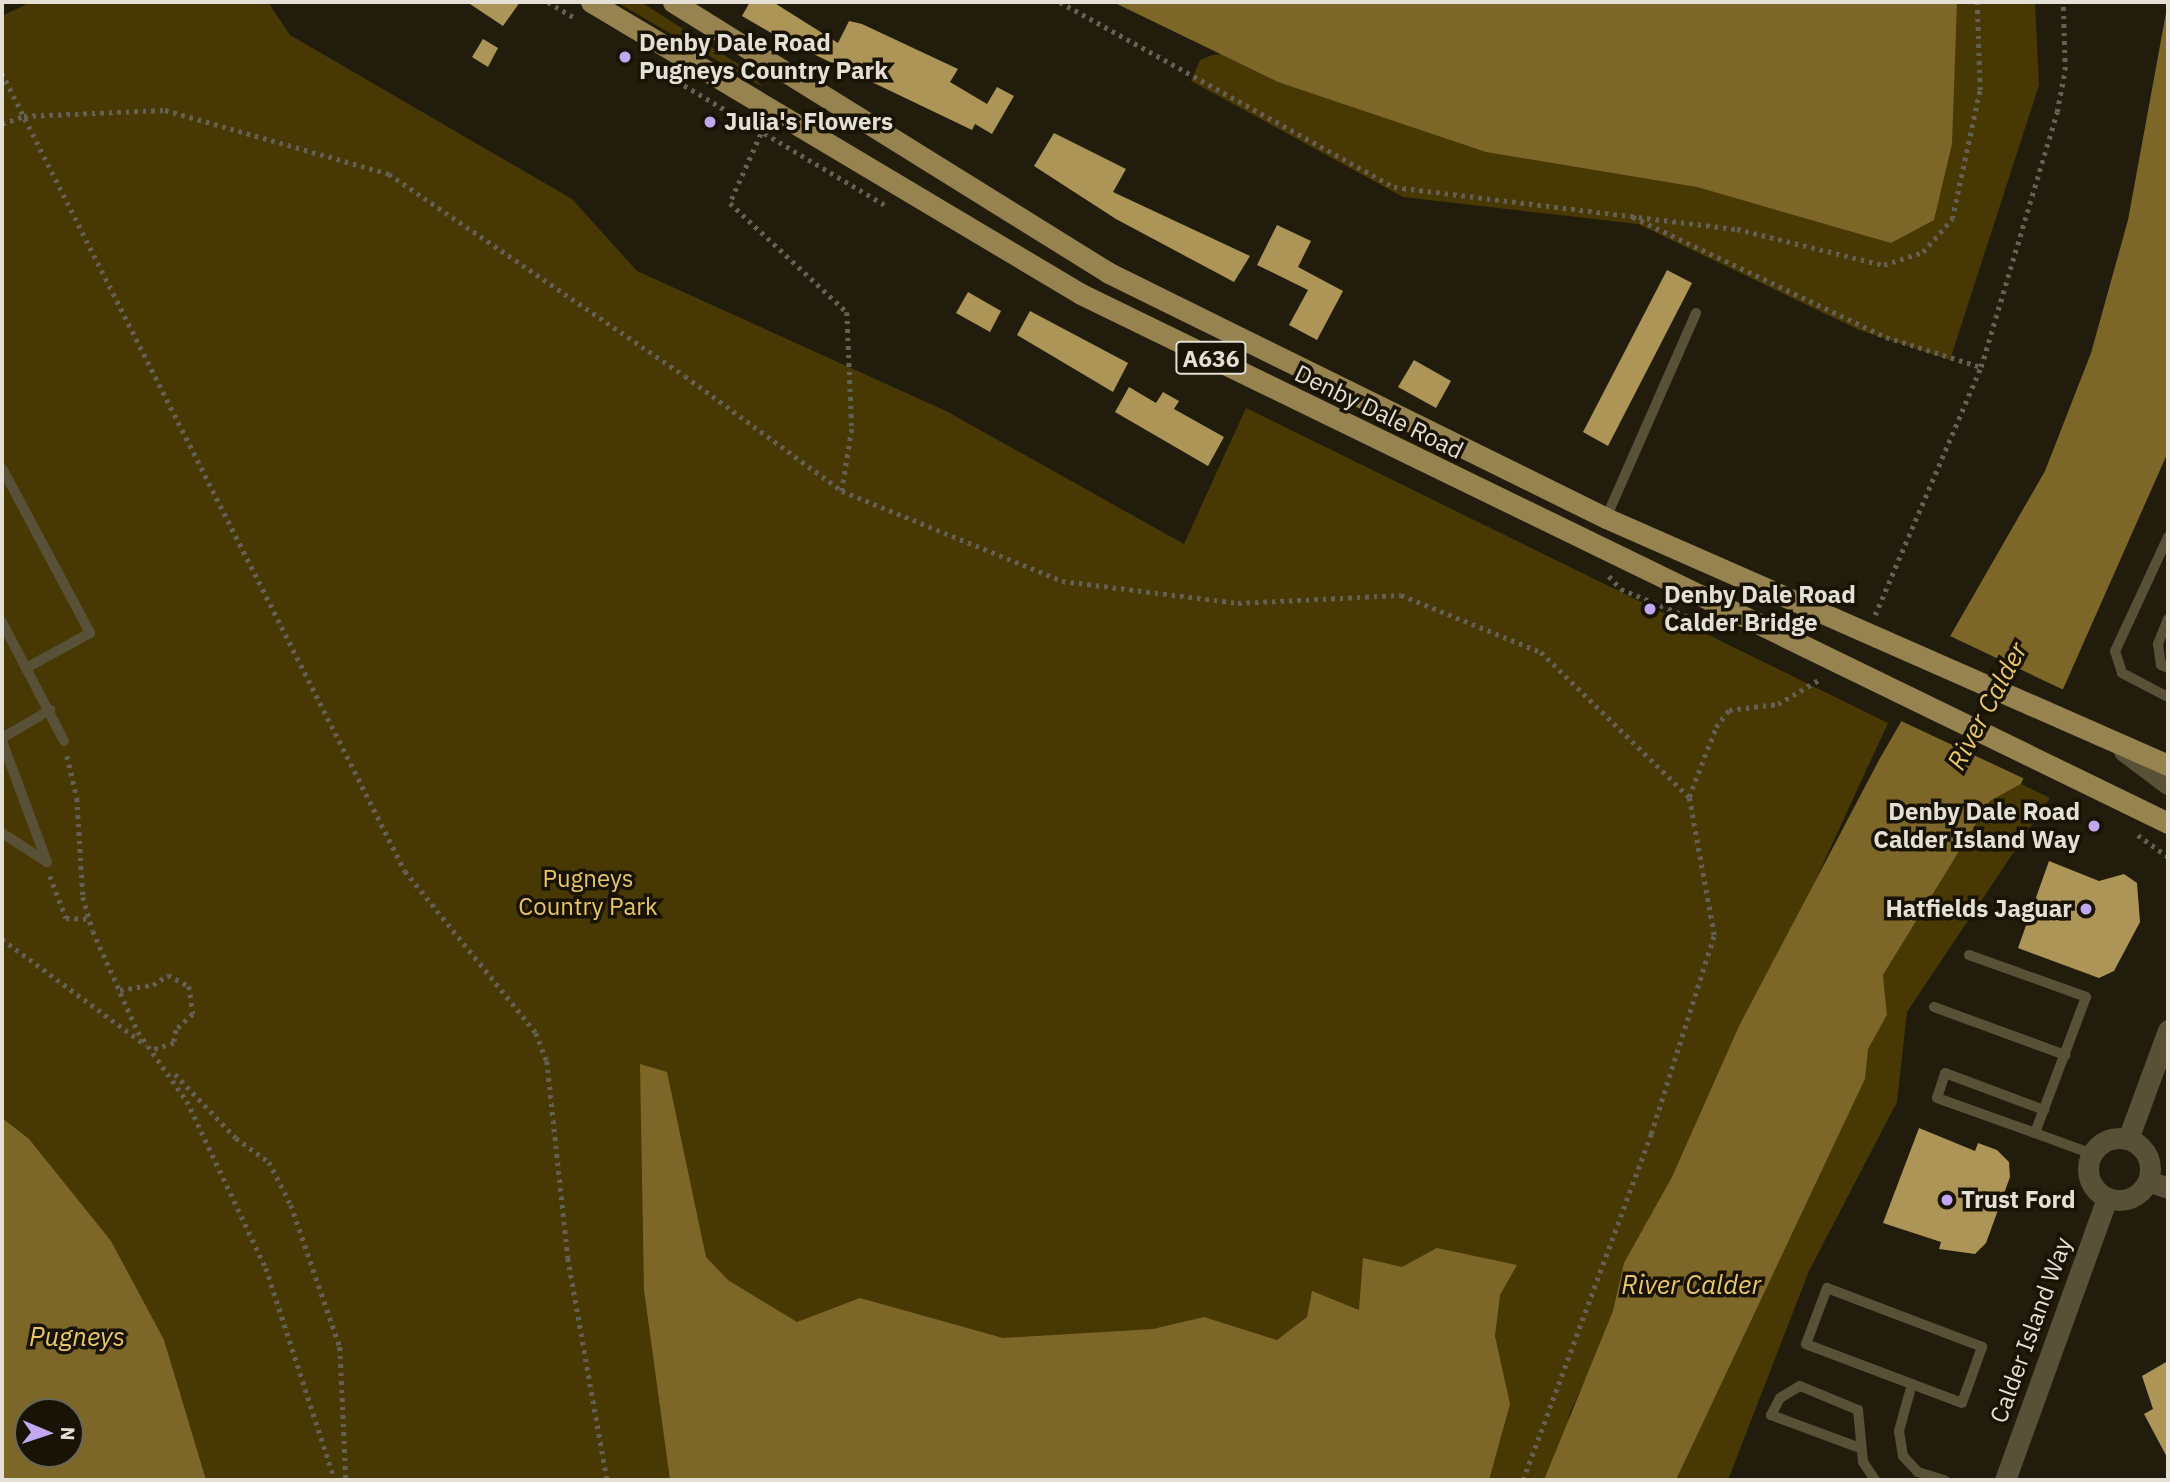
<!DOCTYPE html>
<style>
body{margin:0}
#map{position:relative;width:2170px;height:1482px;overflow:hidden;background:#221c0d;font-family:"IBM Plex Sans",sans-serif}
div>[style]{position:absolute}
.green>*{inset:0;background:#483803}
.water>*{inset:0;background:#7d6728}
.pier>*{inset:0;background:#221c0d}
.building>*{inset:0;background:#ac9557}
.path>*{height:4.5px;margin-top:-2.25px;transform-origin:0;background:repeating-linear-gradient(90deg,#656053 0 3.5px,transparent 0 8.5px)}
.lane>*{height:10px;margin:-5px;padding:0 5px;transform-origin:5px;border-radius:5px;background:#595038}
.street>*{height:21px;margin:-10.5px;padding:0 10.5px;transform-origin:10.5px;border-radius:10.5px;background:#595038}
.street>.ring{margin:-10.5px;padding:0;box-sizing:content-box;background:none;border:21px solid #595038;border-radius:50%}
.primary>*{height:21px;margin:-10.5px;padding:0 10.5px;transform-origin:10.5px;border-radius:10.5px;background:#968350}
.dots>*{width:19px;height:19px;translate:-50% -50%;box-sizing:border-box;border:4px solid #191305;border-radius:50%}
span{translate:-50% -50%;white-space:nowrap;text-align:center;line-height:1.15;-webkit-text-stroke:7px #191305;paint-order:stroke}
.shield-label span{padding:2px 5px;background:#191305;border:2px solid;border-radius:5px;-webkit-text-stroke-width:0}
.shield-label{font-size:23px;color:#e4e0d6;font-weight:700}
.poi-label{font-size:24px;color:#e4e0d6;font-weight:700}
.left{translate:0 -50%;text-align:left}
.right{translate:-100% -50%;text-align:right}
.street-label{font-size:24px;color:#e4e0d6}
.park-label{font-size:24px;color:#e6c66b}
.water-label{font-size:26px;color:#e8c76d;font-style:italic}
.frame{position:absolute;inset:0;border:4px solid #e4e0d6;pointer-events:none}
.north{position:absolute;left:14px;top:1398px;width:70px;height:70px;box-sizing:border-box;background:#191305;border:2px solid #6a6559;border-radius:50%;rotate:92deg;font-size:19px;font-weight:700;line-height:28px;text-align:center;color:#e4e0d6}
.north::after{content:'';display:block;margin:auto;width:24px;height:32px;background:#c2a8f3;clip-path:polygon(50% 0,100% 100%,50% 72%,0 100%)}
</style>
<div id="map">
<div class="green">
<div style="clip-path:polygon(evenodd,31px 2px,268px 2px,290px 35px,572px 199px,637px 271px,946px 411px,1184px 544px,1246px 408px,1888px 723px,1570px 1413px,1555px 1480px,2px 1480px,2px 16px,31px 2px,28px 1412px,70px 1412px,70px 1454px,28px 1454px,28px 1412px)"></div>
<div style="clip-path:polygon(616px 2px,641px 2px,746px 69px,763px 87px)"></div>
<div style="clip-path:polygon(1953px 2px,2035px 2px,2039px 85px,1950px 360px,1859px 330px,1638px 224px,1403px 197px,1191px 81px,1200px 60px,1212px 55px)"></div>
<div style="clip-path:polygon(2021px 784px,2050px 798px,1907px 1012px,1897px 1102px,1809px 1271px,1728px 1480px,1676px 1480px,1865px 1079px,1867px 1049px,1887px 1015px,1883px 975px,1990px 801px)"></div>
</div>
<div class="water">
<div style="clip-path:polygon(1113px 2px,1957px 2px,1952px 144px,1934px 220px,1891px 243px,1697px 187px,1486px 152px,1278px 82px)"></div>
<div style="clip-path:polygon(2168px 2px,2168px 452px,2021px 784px,1990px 801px,1883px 975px,1887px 1015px,1868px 1049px,1865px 1079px,1676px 1480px,1544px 1480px,1613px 1311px,1624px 1263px,1672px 1177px,1739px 1026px,1879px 760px,2045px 471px,2091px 353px,2128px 220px)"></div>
<div style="clip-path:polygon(640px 1064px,667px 1072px,706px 1257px,728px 1280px,797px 1322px,860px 1298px,1003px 1338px,1153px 1329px,1204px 1317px,1277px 1340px,1307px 1317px,1312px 1291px,1359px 1310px,1363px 1258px,1402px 1267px,1437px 1248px,1517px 1265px,1500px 1295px,1495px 1336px,1510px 1404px,1489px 1480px,670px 1480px,644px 1290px)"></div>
<div style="clip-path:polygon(evenodd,2px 1118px,29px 1139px,111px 1241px,164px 1340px,206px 1480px,2px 1480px,2px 1118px,70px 1412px,70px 1454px,28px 1454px,28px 1412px,70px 1412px)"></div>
</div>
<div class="pier">
<div style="clip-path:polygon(1950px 636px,2066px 691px,2027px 780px,1899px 720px)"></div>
</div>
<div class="building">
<div style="clip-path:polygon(467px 2px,520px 2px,503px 26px)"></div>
<div style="clip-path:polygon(750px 2px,773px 2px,838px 43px,849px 21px,862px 24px,958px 69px,950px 82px,987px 104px,997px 87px,1014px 96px,992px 134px,975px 124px,972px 130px,780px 38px,742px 16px)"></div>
<div style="clip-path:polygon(483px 39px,498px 48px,488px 67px,472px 57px)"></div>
<div style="clip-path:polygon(1054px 133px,1126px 169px,1113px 192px,1250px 256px,1234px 282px,1116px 219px,1034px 166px)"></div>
<div style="clip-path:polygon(1277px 225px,1311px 241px,1298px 267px,1343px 291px,1317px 340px,1289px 325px,1308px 290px,1257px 265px)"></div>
<div style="clip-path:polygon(1667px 270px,1692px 283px,1608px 446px,1583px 432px)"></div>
<div style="clip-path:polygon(968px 292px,1001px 311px,990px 332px,956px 313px)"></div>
<div style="clip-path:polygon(1030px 311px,1128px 363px,1113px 392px,1017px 335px)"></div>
<div style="clip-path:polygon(1414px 360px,1451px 381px,1436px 408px,1398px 387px)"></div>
<div style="clip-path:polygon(1129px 387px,1156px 403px,1163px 392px,1179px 401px,1174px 409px,1224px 437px,1208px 466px,1115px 412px)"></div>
<div style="clip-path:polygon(2049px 861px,2099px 881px,2124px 874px,2137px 883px,2140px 922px,2114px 971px,2099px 978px,2018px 948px)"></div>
<div style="clip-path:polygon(1919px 1128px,1975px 1151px,1978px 1143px,1997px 1150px,2009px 1162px,2010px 1177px,1986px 1243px,1975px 1254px,1939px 1249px,1941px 1242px,1883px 1223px)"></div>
<div style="clip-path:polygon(2168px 1361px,2168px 1459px,2144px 1414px,2153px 1409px,2142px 1376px)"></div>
</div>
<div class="path">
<div style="left:548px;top:2px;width:33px;rotate:31deg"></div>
<div style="left:1060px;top:2px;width:382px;rotate:29deg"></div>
<div style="left:1394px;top:187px;width:346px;rotate:7deg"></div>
<div style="left:1737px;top:229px;width:151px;rotate:13.8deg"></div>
<div style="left:1884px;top:265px;width:41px;rotate:-18.4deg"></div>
<div style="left:1923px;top:252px;width:44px;rotate:-48.7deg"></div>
<div style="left:1952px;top:219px;width:132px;rotate:-77.8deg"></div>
<div style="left:1980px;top:90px;width:88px;rotate:-92deg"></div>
<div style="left:655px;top:68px;width:268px;rotate:30.8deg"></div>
<div style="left:2px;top:73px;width:894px;rotate:63.21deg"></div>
<div style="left:405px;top:871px;width:208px;rotate:51deg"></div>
<div style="left:536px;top:1033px;width:30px;rotate:69deg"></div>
<div style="left:547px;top:1061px;width:198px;rotate:83.9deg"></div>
<div style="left:568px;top:1258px;width:225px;rotate:80deg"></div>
<div style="left:2px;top:124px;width:23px;rotate:-20deg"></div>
<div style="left:24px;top:116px;width:141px;rotate:-2.4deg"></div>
<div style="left:165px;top:110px;width:233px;rotate:15.9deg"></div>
<div style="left:389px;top:174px;width:358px;rotate:34.3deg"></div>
<div style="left:685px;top:376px;width:195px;rotate:36.2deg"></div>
<div style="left:842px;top:491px;width:238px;rotate:22.2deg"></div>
<div style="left:1062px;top:581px;width:177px;rotate:7.1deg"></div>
<div style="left:1238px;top:603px;width:163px;rotate:-2.8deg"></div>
<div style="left:1401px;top:595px;width:151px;rotate:22.2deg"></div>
<div style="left:1541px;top:652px;width:207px;rotate:44.4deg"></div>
<div style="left:761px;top:134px;width:76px;rotate:114.2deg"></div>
<div style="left:730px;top:203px;width:160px;rotate:43deg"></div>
<div style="left:847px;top:312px;width:117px;rotate:87.6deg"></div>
<div style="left:852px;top:429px;width:63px;rotate:99.2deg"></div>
<div style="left:1633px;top:217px;width:280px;rotate:25.4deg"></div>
<div style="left:1886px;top:337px;width:100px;rotate:17.5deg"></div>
<div style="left:1609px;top:576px;width:18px;rotate:47deg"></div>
<div style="left:1621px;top:589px;width:89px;rotate:22.5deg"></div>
<div style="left:1875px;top:615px;width:270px;rotate:-66.9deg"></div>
<div style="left:1981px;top:367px;width:266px;rotate:-73.4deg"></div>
<div style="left:2057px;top:112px;width:43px;rotate:-79.2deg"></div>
<div style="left:2065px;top:70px;width:68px;rotate:-91.7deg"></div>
<div style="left:67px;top:756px;width:43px;rotate:76.6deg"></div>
<div style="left:77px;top:798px;width:99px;rotate:86.5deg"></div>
<div style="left:83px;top:897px;width:35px;rotate:74deg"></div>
<div style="left:93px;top:931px;width:111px;rotate:66deg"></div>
<div style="left:138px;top:1032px;width:85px;rotate:54.6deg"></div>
<div style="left:187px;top:1101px;width:185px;rotate:64.7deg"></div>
<div style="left:266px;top:1268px;width:223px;rotate:72deg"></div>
<div style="left:2138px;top:835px;width:37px;rotate:36deg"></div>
<div style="left:50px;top:876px;width:45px;rotate:69.1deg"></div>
<div style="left:66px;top:918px;width:23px;rotate:2deg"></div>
<div style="left:2px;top:939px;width:179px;rotate:36.4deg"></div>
<div style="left:120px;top:990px;width:33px;rotate:-9deg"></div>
<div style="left:153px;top:985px;width:18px;rotate:-34deg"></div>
<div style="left:168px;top:975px;width:24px;rotate:28deg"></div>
<div style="left:189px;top:986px;width:28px;rotate:82deg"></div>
<div style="left:193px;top:1014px;width:23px;rotate:137deg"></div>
<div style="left:176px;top:1030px;width:13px;rotate:99deg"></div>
<div style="left:174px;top:1043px;width:22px;rotate:162deg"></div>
<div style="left:175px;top:1074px;width:88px;rotate:46.4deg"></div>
<div style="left:236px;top:1138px;width:41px;rotate:36deg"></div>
<div style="left:269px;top:1162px;width:48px;rotate:62.9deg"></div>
<div style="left:291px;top:1205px;width:150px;rotate:71deg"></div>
<div style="left:340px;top:1347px;width:133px;rotate:87.4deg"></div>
<div style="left:1523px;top:1480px;width:369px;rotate:-69.7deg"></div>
<div style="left:1651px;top:1134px;width:209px;rotate:-72.4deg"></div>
<div style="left:1714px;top:935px;width:140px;rotate:-100.3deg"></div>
<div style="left:1689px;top:797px;width:75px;rotate:-68.9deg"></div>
<div style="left:1716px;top:727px;width:21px;rotate:-53deg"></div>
<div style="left:1729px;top:710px;width:49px;rotate:-7deg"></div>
<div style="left:1778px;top:704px;width:51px;rotate:-30.6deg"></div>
</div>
<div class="lane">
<div style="left:2px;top:468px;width:187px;rotate:61.9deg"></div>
<div style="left:90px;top:633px;width:73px;rotate:151.3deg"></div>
<div style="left:26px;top:668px;width:52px;rotate:-117.6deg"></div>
<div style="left:1606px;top:518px;width:224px;rotate:-66.3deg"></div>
<div style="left:2168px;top:537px;width:126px;rotate:114.9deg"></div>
<div style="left:2115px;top:651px;width:23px;rotate:72deg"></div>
<div style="left:2122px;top:673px;width:52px;rotate:27.6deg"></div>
<div style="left:2168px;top:619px;width:27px;rotate:112deg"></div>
<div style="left:2158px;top:644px;width:21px;rotate:82deg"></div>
<div style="left:2161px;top:665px;width:8px;rotate:23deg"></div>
<div style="left:26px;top:668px;width:82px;rotate:62.5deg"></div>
<div style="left:2px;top:738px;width:56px;rotate:-30.3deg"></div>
<div style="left:2px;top:741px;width:129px;rotate:69.6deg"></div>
<div style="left:47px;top:862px;width:54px;rotate:-147.2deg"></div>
<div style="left:1969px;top:955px;width:124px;rotate:19.7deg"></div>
<div style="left:2086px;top:997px;width:145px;rotate:110.6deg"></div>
<div style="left:2035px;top:1133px;width:61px;rotate:20.2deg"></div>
<div style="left:1934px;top:1007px;width:140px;rotate:20.1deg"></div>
<div style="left:2035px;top:1133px;width:104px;rotate:-160.3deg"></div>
<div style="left:1937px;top:1098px;width:26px;rotate:-72deg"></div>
<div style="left:1945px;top:1073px;width:106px;rotate:20.5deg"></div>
<div style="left:1827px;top:1288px;width:166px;rotate:20.8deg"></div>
<div style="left:1982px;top:1347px;width:59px;rotate:109.7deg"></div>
<div style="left:1962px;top:1403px;width:167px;rotate:-159.3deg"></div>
<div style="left:1806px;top:1344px;width:60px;rotate:-69.4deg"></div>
<div style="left:1912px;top:1384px;width:49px;rotate:105.5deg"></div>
<div style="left:1899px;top:1431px;width:25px;rotate:81deg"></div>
<div style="left:1903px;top:1456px;width:22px;rotate:47deg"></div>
<div style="left:1918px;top:1472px;width:28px;rotate:17deg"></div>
<div style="left:1860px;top:1448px;width:95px;rotate:-159.7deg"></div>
<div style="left:1771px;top:1415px;width:19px;rotate:-62deg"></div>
<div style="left:1780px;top:1398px;width:23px;rotate:-31deg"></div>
<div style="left:1800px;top:1386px;width:63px;rotate:22.5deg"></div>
<div style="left:1858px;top:1410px;width:52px;rotate:84.5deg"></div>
<div style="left:1863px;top:1462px;width:22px;rotate:56deg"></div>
</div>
<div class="street">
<div style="left:2124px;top:751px;width:55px;rotate:36.9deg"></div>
<div class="ring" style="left:2088px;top:1138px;width:41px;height:41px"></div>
<div style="left:2128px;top:1139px;width:116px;rotate:-69.8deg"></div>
<div style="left:2148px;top:1181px;width:21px;rotate:19deg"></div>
<div style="left:2005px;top:1480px;width:300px;rotate:-70.1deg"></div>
</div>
<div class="primary">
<div style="left:591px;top:2px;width:570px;rotate:30.79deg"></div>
<div style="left:1081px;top:294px;width:1209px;rotate:25.95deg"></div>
<div style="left:673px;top:2px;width:513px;rotate:31.86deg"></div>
<div style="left:1109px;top:273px;width:554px;rotate:26.24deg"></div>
<div style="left:1606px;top:518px;width:614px;rotate:23.73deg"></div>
</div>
<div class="dots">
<div style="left:625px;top:57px;background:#c2a8f3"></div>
<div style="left:710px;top:122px;background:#c2a8f3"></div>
<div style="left:1650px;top:609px;background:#c2a8f3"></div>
<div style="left:2094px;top:826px;background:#c2a8f3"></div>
<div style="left:2086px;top:909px;background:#c2a8f3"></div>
<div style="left:1947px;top:1200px;background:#c2a8f3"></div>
</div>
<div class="shield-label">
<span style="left:1211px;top:358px">A636</span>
</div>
<div class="poi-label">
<span class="left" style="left:639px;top:57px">Denby Dale Road<br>Pugneys Country Park</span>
<span class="left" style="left:724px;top:122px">Julia's Flowers</span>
<span class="left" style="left:1664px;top:609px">Denby Dale Road<br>Calder Bridge</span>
<span class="right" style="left:2080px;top:826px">Denby Dale Road<br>Calder Island Way</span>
<span class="right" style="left:2072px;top:909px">Hatfields Jaguar</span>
<span class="left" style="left:1961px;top:1200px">Trust Ford</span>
</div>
<div class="street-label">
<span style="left:1379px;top:412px;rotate:26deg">Denby Dale Road</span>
<span style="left:2031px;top:1330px;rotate:-70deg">Calder Island Way</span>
</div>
<div class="park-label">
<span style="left:588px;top:893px">Pugneys<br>Country Park</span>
</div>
<div class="water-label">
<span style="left:1987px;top:706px;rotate:-62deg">River Calder</span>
<span style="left:1691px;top:1285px">River Calder</span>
<span style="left:77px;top:1337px">Pugneys</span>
</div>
<div class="frame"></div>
<div class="north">N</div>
</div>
